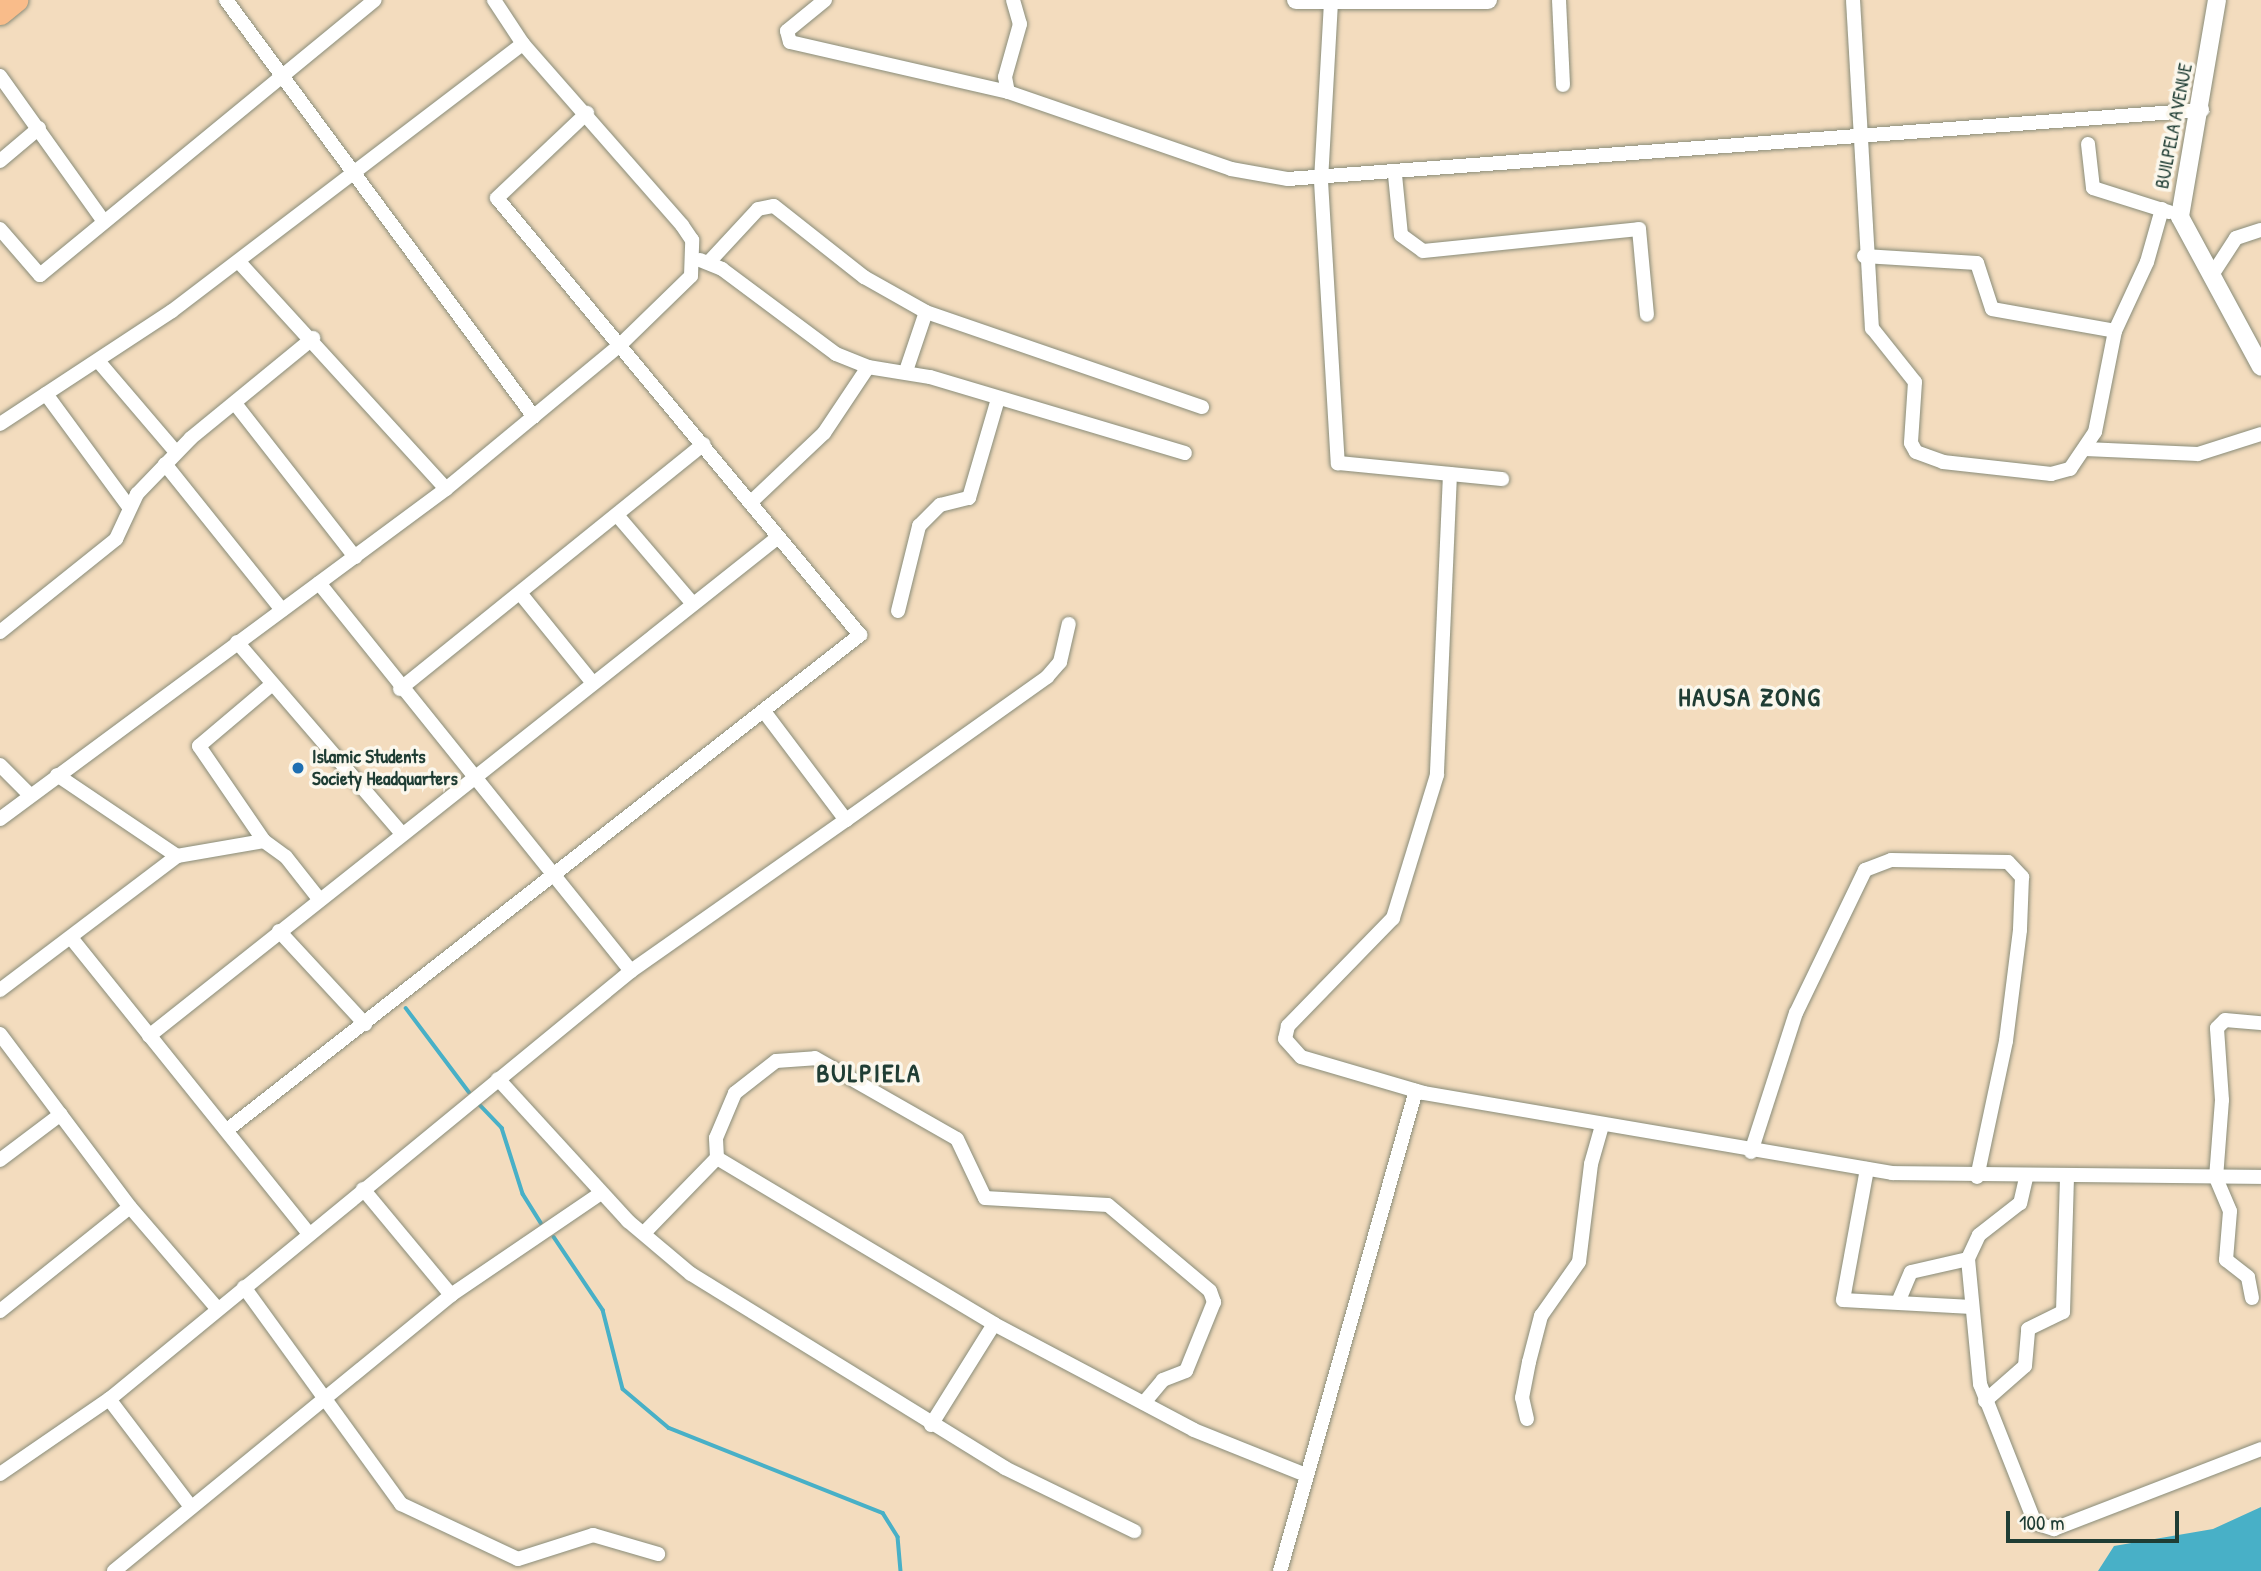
<!DOCTYPE html>
<style>
body{margin:0}
#map{position:relative;width:2261px;height:1571px;overflow:hidden;background:#f3dcbe;font-family:"Patrick Hand",sans-serif}
div>[style]{position:absolute}
.water>*{inset:0;background:#48b0c7}
.stream>*{height:3.5px;margin:-1.75px;padding:0 1.75px;transform-origin:1.75px;border-radius:1.75px;background:#48b0c7}
.roads{filter:drop-shadow(0 0 2px #898c79) drop-shadow(0 0 2px #898c79)}
.minor>*{height:14px;margin:-7px;padding:0 7px;transform-origin:7px;border-radius:7px;background:#fff}
.tertiary>*{height:18px;margin:-9px;padding:0 9px;transform-origin:9px;border-radius:9px;background:#fff}
.trunk>*{height:23px;margin:-11.5px;padding:0 11.5px;transform-origin:11.5px;border-radius:11.5px;background:#f9bc8a}
.dots>*{width:19px;height:19px;translate:-50% -50%;box-sizing:border-box;border:4px solid #fbf7ec;border-radius:50%}
span{translate:-50% -50%;white-space:nowrap;text-align:center;line-height:1.15;-webkit-text-stroke:7px #fbf7ec;paint-order:stroke}
.street-label{font-size:19px;color:#1f3d34}
.poi-label{font-size:19px;color:#1f3d34;font-weight:700}
.left{translate:0 -50%;text-align:left}
.district-label{font-size:26px;color:#1f3d34;font-weight:700;letter-spacing:2px}
.scale{position:absolute;left:2006px;top:1511px;width:173px;height:32px;box-sizing:border-box;border:4px solid #1f3d34;border-top:0;padding-left:9px;font-size:21px;line-height:24px;white-space:nowrap;color:#1f3d34;-webkit-text-stroke:5px #fbf7ec;paint-order:stroke}
</style>
<div id="map">
<div class="water">
<div style="clip-path:polygon(2261px 1507px,2261px 1571px,2098px 1571px,2114px 1546px,2213px 1529px)"></div>
</div>
<div class="stream">
<div style="left:406px;top:1008px;width:105px;rotate:53.1deg"></div>
<div style="left:480px;top:1105px;width:32px;rotate:46deg"></div>
<div style="left:502px;top:1128px;width:69px;rotate:72.3deg"></div>
<div style="left:523px;top:1194px;width:34px;rotate:58deg"></div>
<div style="left:554px;top:1237px;width:88px;rotate:56.1deg"></div>
<div style="left:603px;top:1310px;width:81px;rotate:75.8deg"></div>
<div style="left:623px;top:1389px;width:60px;rotate:40.3deg"></div>
<div style="left:669px;top:1428px;width:230px;rotate:21.7deg"></div>
<div style="left:883px;top:1513px;width:28px;rotate:58deg"></div>
<div style="left:898px;top:1537px;width:34px;rotate:85deg"></div>
</div>
<div class="roads">
<div class="minor">
<div style="left:226px;top:0;width:518px;rotate:53.55deg"></div>
<div style="left:825px;top:0;width:49px;rotate:140.8deg"></div>
<div style="left:787px;top:31px;width:11px;rotate:75deg"></div>
<div style="left:790px;top:42px;width:224px;rotate:12.9deg"></div>
<div style="left:1013px;top:0;width:25px;rotate:74deg"></div>
<div style="left:1020px;top:24px;width:55px;rotate:105.8deg"></div>
<div style="left:1005px;top:77px;width:15px;rotate:79deg"></div>
<div style="left:1008px;top:92px;width:236px;rotate:19deg"></div>
<div style="left:1231px;top:169px;width:58px;rotate:10deg"></div>
<div style="left:1288px;top:179px;width:917px;rotate:-4.32deg"></div>
<div style="left:1559px;top:0;width:85px;rotate:87.3deg"></div>
<div style="left:1853px;top:0;width:329px;rotate:86.7deg"></div>
<div style="left:1872px;top:328px;width:69px;rotate:51.5deg"></div>
<div style="left:1915px;top:382px;width:61px;rotate:93.8deg"></div>
<div style="left:1911px;top:443px;width:10px;rotate:61deg"></div>
<div style="left:1916px;top:452px;width:29px;rotate:20deg"></div>
<div style="left:1943px;top:462px;width:109px;rotate:6.3deg"></div>
<div style="left:2051px;top:474px;width:20px;rotate:-15deg"></div>
<div style="left:2070px;top:469px;width:45px;rotate:-56deg"></div>
<div style="left:2095px;top:432px;width:103px;rotate:-78.8deg"></div>
<div style="left:2115px;top:331px;width:76px;rotate:-65.1deg"></div>
<div style="left:2147px;top:262px;width:55px;rotate:-74.2deg"></div>
<div style="left:1331px;top:2px;width:179px;rotate:93.2deg"></div>
<div style="left:1321px;top:181px;width:283px;rotate:86.6deg"></div>
<div style="left:1338px;top:463px;width:165px;rotate:5.6deg"></div>
<div style="left:0;top:76px;width:176px;rotate:54.5deg"></div>
<div style="left:2088px;top:144px;width:44px;rotate:83.5deg"></div>
<div style="left:2093px;top:188px;width:80px;rotate:17.5deg"></div>
<div style="left:0;top:161px;width:51px;rotate:-40.2deg"></div>
<div style="left:1395px;top:175px;width:60px;rotate:84.3deg"></div>
<div style="left:1401px;top:235px;width:27px;rotate:36deg"></div>
<div style="left:1423px;top:251px;width:217px;rotate:-5.8deg"></div>
<div style="left:1639px;top:229px;width:86px;rotate:84.7deg"></div>
<div style="left:0;top:229px;width:61px;rotate:49deg"></div>
<div style="left:40px;top:275px;width:433px;rotate:-39.4deg"></div>
<div style="left:1864px;top:256px;width:113px;rotate:3.5deg"></div>
<div style="left:1977px;top:263px;width:48px;rotate:71.9deg"></div>
<div style="left:1992px;top:309px;width:125px;rotate:10.1deg"></div>
<div style="left:700px;top:260px;width:24px;rotate:22deg"></div>
<div style="left:722px;top:269px;width:142px;rotate:36.7deg"></div>
<div style="left:836px;top:354px;width:35px;rotate:22deg"></div>
<div style="left:868px;top:367px;width:63px;rotate:9.2deg"></div>
<div style="left:930px;top:377px;width:266px;rotate:16.6deg"></div>
<div style="left:239px;top:262px;width:307px;rotate:47.6deg"></div>
<div style="left:709px;top:262px;width:72px;rotate:-47.2deg"></div>
<div style="left:758px;top:209px;width:16px;rotate:-11deg"></div>
<div style="left:774px;top:206px;width:115px;rotate:38.3deg"></div>
<div style="left:864px;top:277px;width:71px;rotate:29.4deg"></div>
<div style="left:926px;top:312px;width:292px;rotate:19deg"></div>
<div style="left:2212px;top:275px;width:44px;rotate:-57deg"></div>
<div style="left:2236px;top:238px;width:26px;rotate:-18deg"></div>
<div style="left:99px;top:362px;width:118px;rotate:49.5deg"></div>
<div style="left:906px;top:371px;width:62px;rotate:-71.3deg"></div>
<div style="left:46px;top:394px;width:140px;rotate:53.7deg"></div>
<div style="left:237px;top:406px;width:192px;rotate:52deg"></div>
<div style="left:0;top:424px;width:206px;rotate:-33.3deg"></div>
<div style="left:172px;top:311px;width:441px;rotate:-37.3deg"></div>
<div style="left:2085px;top:449px;width:113px;rotate:2.5deg"></div>
<div style="left:2198px;top:454px;width:66px;rotate:-17.6deg"></div>
<div style="left:165px;top:464px;width:187px;rotate:51.3deg"></div>
<div style="left:1450px;top:474px;width:301px;rotate:92.5deg"></div>
<div style="left:1437px;top:775px;width:150px;rotate:107.1deg"></div>
<div style="left:1393px;top:918px;width:151px;rotate:134.2deg"></div>
<div style="left:1288px;top:1026px;width:13px;rotate:103deg"></div>
<div style="left:1285px;top:1039px;width:24px;rotate:48deg"></div>
<div style="left:1301px;top:1057px;width:128px;rotate:16.3deg"></div>
<div style="left:1424px;top:1093px;width:475px;rotate:9.7deg"></div>
<div style="left:1892px;top:1173px;width:369px;rotate:0.6deg"></div>
<div style="left:750px;top:503px;width:102px;rotate:-43.4deg"></div>
<div style="left:824px;top:433px;width:79px;rotate:-56.3deg"></div>
<div style="left:617px;top:515px;width:117px;rotate:49.5deg"></div>
<div style="left:319px;top:583px;width:498px;rotate:51.2deg"></div>
<div style="left:520px;top:593px;width:114px;rotate:51deg"></div>
<div style="left:898px;top:611px;width:88px;rotate:-76.1deg"></div>
<div style="left:919px;top:526px;width:30px;rotate:-45deg"></div>
<div style="left:940px;top:505px;width:30px;rotate:-14deg"></div>
<div style="left:969px;top:498px;width:100px;rotate:-73.7deg"></div>
<div style="left:0;top:632px;width:149px;rotate:-38.7deg"></div>
<div style="left:116px;top:539px;width:50px;rotate:-65deg"></div>
<div style="left:137px;top:494px;width:78px;rotate:-46deg"></div>
<div style="left:191px;top:438px;width:158px;rotate:-39.3deg"></div>
<div style="left:237px;top:642px;width:252px;rotate:49.3deg"></div>
<div style="left:400px;top:689px;width:390px;rotate:-38.9deg"></div>
<div style="left:766px;top:714px;width:133px;rotate:53deg"></div>
<div style="left:846px;top:820px;width:247px;rotate:-35.4deg"></div>
<div style="left:1047px;top:677px;width:20px;rotate:-49deg"></div>
<div style="left:1060px;top:662px;width:39px;rotate:-77deg"></div>
<div style="left:0;top:765px;width:42px;rotate:45deg"></div>
<div style="left:57px;top:775px;width:145px;rotate:34deg"></div>
<div style="left:0;top:819px;width:555px;rotate:-36.5deg"></div>
<div style="left:446px;top:489px;width:226px;rotate:-39.6deg"></div>
<div style="left:620px;top:345px;width:99px;rotate:-44.2deg"></div>
<div style="left:691px;top:276px;width:36px;rotate:-88deg"></div>
<div style="left:692px;top:240px;width:18px;rotate:-124deg"></div>
<div style="left:682px;top:225px;width:241px;rotate:-131.3deg"></div>
<div style="left:523px;top:44px;width:53px;rotate:-123.4deg"></div>
<div style="left:264px;top:841px;width:115px;rotate:-124.4deg"></div>
<div style="left:199px;top:746px;width:93px;rotate:-40.2deg"></div>
<div style="left:279px;top:931px;width:127px;rotate:47.2deg"></div>
<div style="left:72px;top:939px;width:377px;rotate:51.2deg"></div>
<div style="left:0;top:990px;width:222px;rotate:-37.1deg"></div>
<div style="left:177px;top:856px;width:88px;rotate:-9.8deg"></div>
<div style="left:264px;top:841px;width:27px;rotate:36deg"></div>
<div style="left:286px;top:857px;width:53px;rotate:51.8deg"></div>
<div style="left:0;top:1034px;width:216px;rotate:53.1deg"></div>
<div style="left:130px;top:1207px;width:133px;rotate:49.3deg"></div>
<div style="left:149px;top:1036px;width:801px;rotate:-38.41deg"></div>
<div style="left:498px;top:1079px;width:193px;rotate:47.5deg"></div>
<div style="left:628px;top:1221px;width:82px;rotate:40.1deg"></div>
<div style="left:691px;top:1274px;width:369px;rotate:31.7deg"></div>
<div style="left:1005px;top:1468px;width:144px;rotate:26deg"></div>
<div style="left:227px;top:1130px;width:804px;rotate:-38.03deg"></div>
<div style="left:860px;top:635px;width:568px;rotate:-129.72deg"></div>
<div style="left:497px;top:198px;width:124px;rotate:-43.4deg"></div>
<div style="left:1751px;top:1152px;width:146px;rotate:-72.1deg"></div>
<div style="left:1796px;top:1013px;width:159px;rotate:-64.2deg"></div>
<div style="left:1865px;top:870px;width:28px;rotate:-21deg"></div>
<div style="left:1891px;top:860px;width:117px;rotate:1deg"></div>
<div style="left:2008px;top:862px;width:21px;rotate:47deg"></div>
<div style="left:2022px;top:877px;width:53px;rotate:92.2deg"></div>
<div style="left:2020px;top:930px;width:112px;rotate:97.2deg"></div>
<div style="left:2006px;top:1041px;width:139px;rotate:102deg"></div>
<div style="left:717px;top:1158px;width:20px;rotate:-93deg"></div>
<div style="left:716px;top:1138px;width:49px;rotate:-67.1deg"></div>
<div style="left:735px;top:1093px;width:52px;rotate:-38deg"></div>
<div style="left:776px;top:1061px;width:39px;rotate:-4deg"></div>
<div style="left:815px;top:1058px;width:163px;rotate:29.7deg"></div>
<div style="left:957px;top:1139px;width:65px;rotate:64.6deg"></div>
<div style="left:985px;top:1198px;width:123px;rotate:3.3deg"></div>
<div style="left:1108px;top:1205px;width:133px;rotate:40.1deg"></div>
<div style="left:1210px;top:1291px;width:12px;rotate:70deg"></div>
<div style="left:1214px;top:1302px;width:74px;rotate:112.1deg"></div>
<div style="left:1186px;top:1371px;width:25px;rotate:159deg"></div>
<div style="left:1163px;top:1380px;width:30px;rotate:130deg"></div>
<div style="left:717px;top:1158px;width:323px;rotate:30.9deg"></div>
<div style="left:994px;top:1324px;width:226px;rotate:27.9deg"></div>
<div style="left:1194px;top:1430px;width:121px;rotate:21.9deg"></div>
<div style="left:0;top:1160px;width:76px;rotate:-37deg"></div>
<div style="left:1867px;top:1169px;width:133px;rotate:100.4deg"></div>
<div style="left:1843px;top:1300px;width:129px;rotate:3.1deg"></div>
<div style="left:2026px;top:1178px;width:26px;rotate:103deg"></div>
<div style="left:2020px;top:1203px;width:52px;rotate:142deg"></div>
<div style="left:1979px;top:1235px;width:26px;rotate:115deg"></div>
<div style="left:1968px;top:1259px;width:126px;rotate:84.5deg"></div>
<div style="left:1980px;top:1384px;width:149px;rotate:68.4deg"></div>
<div style="left:2035px;top:1523px;width:20px;rotate:18deg"></div>
<div style="left:2054px;top:1529px;width:222px;rotate:-21.1deg"></div>
<div style="left:363px;top:1189px;width:138px;rotate:50.3deg"></div>
<div style="left:644px;top:1233px;width:105px;rotate:-45.8deg"></div>
<div style="left:244px;top:1287px;width:268px;rotate:54.1deg"></div>
<div style="left:401px;top:1504px;width:129px;rotate:25.2deg"></div>
<div style="left:518px;top:1559px;width:79px;rotate:-17.7deg"></div>
<div style="left:593px;top:1535px;width:68px;rotate:16.3deg"></div>
<div style="left:2252px;top:1298px;width:21px;rotate:-101deg"></div>
<div style="left:2248px;top:1277px;width:28px;rotate:-142deg"></div>
<div style="left:2226px;top:1260px;width:49px;rotate:-85.3deg"></div>
<div style="left:2230px;top:1211px;width:36px;rotate:-113deg"></div>
<div style="left:2216px;top:1178px;width:78px;rotate:-85.6deg"></div>
<div style="left:2222px;top:1100px;width:72px;rotate:-94deg"></div>
<div style="left:2217px;top:1028px;width:11px;rotate:-45deg"></div>
<div style="left:2225px;top:1020px;width:36px;rotate:5deg"></div>
<div style="left:1899px;top:1300px;width:30px;rotate:-67deg"></div>
<div style="left:1911px;top:1272px;width:58px;rotate:-12.8deg"></div>
<div style="left:0;top:1311px;width:166px;rotate:-38.7deg"></div>
<div style="left:109px;top:1399px;width:136px;rotate:52.8deg"></div>
<div style="left:1985px;top:1401px;width:53px;rotate:-41.2deg"></div>
<div style="left:2025px;top:1366px;width:37px;rotate:-85deg"></div>
<div style="left:2028px;top:1329px;width:39px;rotate:-26deg"></div>
<div style="left:2063px;top:1312px;width:133px;rotate:-88.3deg"></div>
<div style="left:1527px;top:1419px;width:22px;rotate:-103deg"></div>
<div style="left:1522px;top:1398px;width:37px;rotate:-79deg"></div>
<div style="left:1529px;top:1362px;width:48px;rotate:-75.4deg"></div>
<div style="left:1541px;top:1316px;width:66px;rotate:-54.9deg"></div>
<div style="left:1579px;top:1262px;width:99px;rotate:-83deg"></div>
<div style="left:1591px;top:1164px;width:40px;rotate:-74deg"></div>
<div style="left:931px;top:1425px;width:119px;rotate:-58deg"></div>
<div style="left:0;top:1474px;width:136px;rotate:-34.5deg"></div>
<div style="left:112px;top:1397px;width:671px;rotate:-39.38deg"></div>
<div style="left:631px;top:971px;width:263px;rotate:-35.1deg"></div>
<div style="left:114px;top:1571px;width:436px;rotate:-39.3deg"></div>
<div style="left:451px;top:1295px;width:181px;rotate:-34.2deg"></div>
<div style="left:1280px;top:1571px;width:499px;rotate:-74.2deg"></div>
</div>
<div class="tertiary">
<div style="left:1296px;top:0;width:192px"></div>
<div style="left:2217px;top:0;width:220px;rotate:99.7deg"></div>
<div style="left:2180px;top:217px;width:170px;rotate:61.6deg"></div>
</div>
<div class="trunk">
<div style="left:0;top:13px;width:21px;rotate:-39deg"></div>
</div>
</div>
<div class="dots">
<div style="left:298px;top:768px;background:#1f6fb2"></div>
</div>
<div class="street-label">
<span style="left:2174px;top:126px;rotate:-79deg">BUILPELA AVENUE</span>
</div>
<div class="poi-label">
<span class="left" style="left:312px;top:768px">Islamic Students<br>Society Headquarters</span>
</div>
<div class="district-label">
<span style="left:1750px;top:697px">HAUSA ZONG</span>
<span style="left:869px;top:1073px">BULPIELA</span>
</div>
<div class="scale">100 m</div>
</div>
